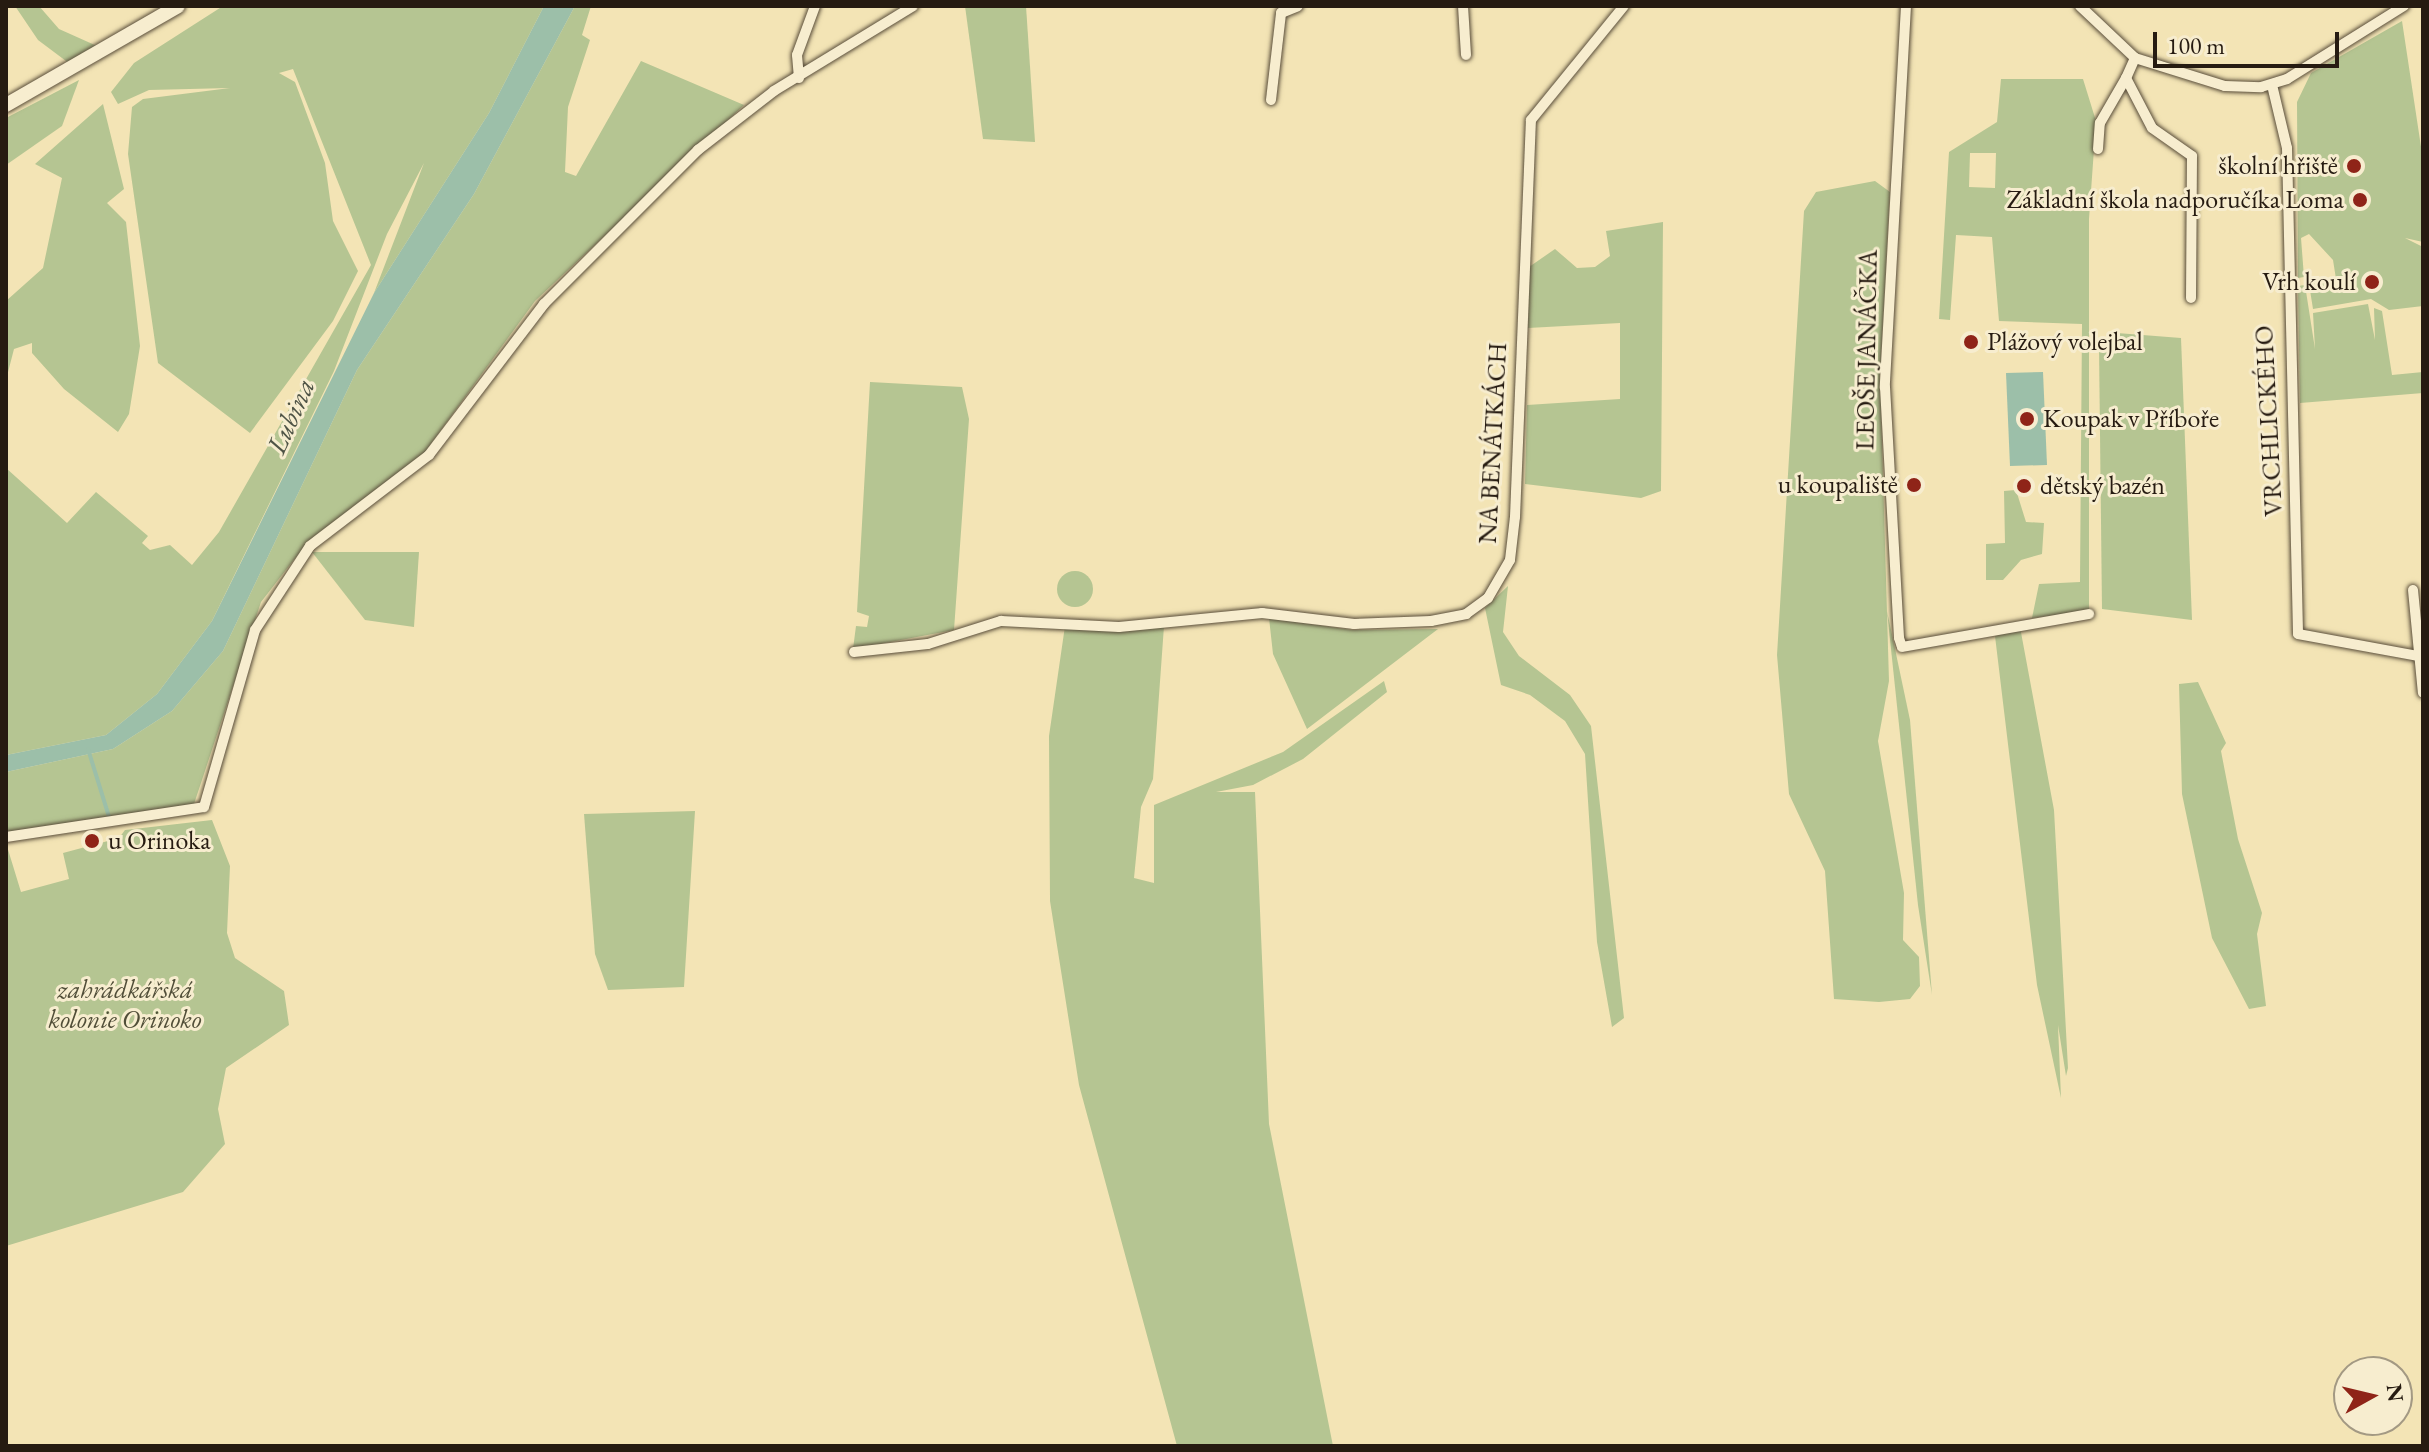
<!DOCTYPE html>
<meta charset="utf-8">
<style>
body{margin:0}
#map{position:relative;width:2429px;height:1452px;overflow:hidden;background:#f3e4b5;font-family:"EB Garamond",serif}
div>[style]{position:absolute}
.green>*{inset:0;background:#b5c592}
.round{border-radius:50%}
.water>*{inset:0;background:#9cbfa9}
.stream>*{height:4px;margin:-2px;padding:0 2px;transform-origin:2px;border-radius:2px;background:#9cbfa9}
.roads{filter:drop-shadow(0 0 2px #594d3a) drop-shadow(0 0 2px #594d3a)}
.minor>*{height:10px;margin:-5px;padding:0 5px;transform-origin:5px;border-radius:5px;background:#f7edcf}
.secondary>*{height:14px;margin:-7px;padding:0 7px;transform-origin:7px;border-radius:7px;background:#f7edcf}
.dots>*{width:22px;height:22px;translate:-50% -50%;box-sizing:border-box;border:4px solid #f7edcf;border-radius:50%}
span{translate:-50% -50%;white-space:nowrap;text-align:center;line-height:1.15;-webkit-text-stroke:6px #f7edcf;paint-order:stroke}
.poi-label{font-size:26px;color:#261b11}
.right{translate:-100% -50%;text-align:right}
.left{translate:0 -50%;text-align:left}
.street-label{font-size:26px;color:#261b11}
.park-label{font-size:26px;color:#514e38;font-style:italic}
.water-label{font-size:28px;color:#4f5446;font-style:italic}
.frame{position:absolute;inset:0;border:8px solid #261b11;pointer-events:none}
.north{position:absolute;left:2333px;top:1356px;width:80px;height:80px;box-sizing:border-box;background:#f7edcf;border:2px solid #a39983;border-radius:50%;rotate:82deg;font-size:22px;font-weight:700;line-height:32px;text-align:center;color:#261b11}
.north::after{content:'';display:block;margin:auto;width:28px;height:36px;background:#8f2418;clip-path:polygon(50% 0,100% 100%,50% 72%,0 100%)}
.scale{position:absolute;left:2153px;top:32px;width:186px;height:36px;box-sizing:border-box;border:4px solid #261b11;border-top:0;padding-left:10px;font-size:24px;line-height:28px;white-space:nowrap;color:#261b11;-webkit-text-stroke:6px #f7edcf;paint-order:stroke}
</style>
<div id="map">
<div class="green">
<div style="clip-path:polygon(15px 6px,39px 6px,59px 29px,97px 46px,70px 64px,38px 40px)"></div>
<div style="clip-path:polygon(223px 6px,544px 6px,489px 113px,374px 293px,424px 163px,387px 234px,334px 371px,212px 621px,157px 694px,106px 735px,6px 755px,6px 468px,67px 523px,96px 492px,148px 536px,142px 543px,150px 550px,170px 545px,192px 565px,219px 532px,371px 265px,293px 69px,279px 73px,295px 82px,325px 163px,333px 221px,358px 271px,333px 321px,250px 433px,158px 363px,128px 154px,132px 107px,143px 99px,230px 88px,149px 90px,118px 104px,111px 92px,134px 63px)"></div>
<div style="clip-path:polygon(575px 6px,591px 6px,582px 35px,590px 40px,568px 107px,565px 172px,576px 176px,641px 61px,744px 105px,535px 301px,425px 452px,309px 541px,289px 566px,261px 602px,194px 804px,6px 832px,6px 772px,113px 749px,172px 711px,223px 651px,357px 370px,474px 194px)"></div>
<div style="clip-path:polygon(965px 6px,1026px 6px,1035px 142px,983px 139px)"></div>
<div style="clip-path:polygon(2402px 21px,2423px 160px,2423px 242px,2405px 238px,2423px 247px,2423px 306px,2389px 310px,2371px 299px,2313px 309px,2309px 284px,2336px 279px,2333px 260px,2309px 234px,2301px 238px,2304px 277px,2298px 278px,2297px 102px,2311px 73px)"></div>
<div style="clip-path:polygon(evenodd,2001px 79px,2083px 79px,2096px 121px,2089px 219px,2089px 611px,2032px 618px,2039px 584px,2080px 582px,2082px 324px,1999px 321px,1992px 237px,1956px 235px,1950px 320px,1939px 319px,1949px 152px,1997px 122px,2001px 79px,1970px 153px,1996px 153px,1995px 188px,1969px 187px,1970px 153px)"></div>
<div style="clip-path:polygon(79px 80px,62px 126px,6px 165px,6px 118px)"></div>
<div style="clip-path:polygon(103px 104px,124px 189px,107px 203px,126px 222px,140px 346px,129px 414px,118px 432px,64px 389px,32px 353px,32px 343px,14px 349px,6px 380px,6px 301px,43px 268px,62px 178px,35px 164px)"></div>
<div style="clip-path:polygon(1875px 181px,1890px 192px,1880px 375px,1889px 681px,1878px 741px,1904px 893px,1903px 940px,1919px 957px,1920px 986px,1910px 999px,1879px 1002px,1834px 999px,1825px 871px,1789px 794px,1777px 655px,1804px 211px,1816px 192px)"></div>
<div style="clip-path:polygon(1663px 222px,1661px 491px,1641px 498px,1525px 484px,1527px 405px,1620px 399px,1620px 323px,1528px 328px,1529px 267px,1555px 249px,1577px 268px,1595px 267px,1610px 256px,1606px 231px)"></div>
<div style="clip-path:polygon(2305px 285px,2315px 349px,2313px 313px,2368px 304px,2375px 340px,2374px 308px,2382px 311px,2392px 375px,2423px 372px,2423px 393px,2300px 403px,2298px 286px)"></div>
<div style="clip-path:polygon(2117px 333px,2181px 338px,2192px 620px,2102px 609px,2099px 346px)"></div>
<div style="clip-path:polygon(870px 382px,962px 387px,969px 419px,954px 630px,853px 649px,856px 626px,867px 627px,869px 616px,857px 612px)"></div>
<div style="clip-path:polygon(2016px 490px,2026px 522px,2044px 523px,2042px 554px,2021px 560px,2003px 580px,1986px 580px,1986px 544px,2005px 543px,2004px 491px)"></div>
<div style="clip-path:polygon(312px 552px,419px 552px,414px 627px,365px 620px)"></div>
<div class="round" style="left:1057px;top:571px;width:36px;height:36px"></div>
<div style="clip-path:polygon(1508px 586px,1503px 632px,1519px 656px,1570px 695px,1591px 726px,1624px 1018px,1612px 1027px,1597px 942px,1585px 754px,1565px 721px,1530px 695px,1501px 685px,1485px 608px)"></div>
<div style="clip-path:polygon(1887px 611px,1910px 720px,1932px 995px,1918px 905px)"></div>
<div style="clip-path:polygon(1269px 618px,1352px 630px,1438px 629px,1307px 729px,1273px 654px)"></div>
<div style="clip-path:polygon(1065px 626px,1164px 626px,1153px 779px,1141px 807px,1134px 878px,1154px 883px,1154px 805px,1283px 752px,1384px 681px,1387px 692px,1303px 759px,1253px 785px,1216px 792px,1255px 792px,1269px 1124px,1333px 1446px,1177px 1446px,1079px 1085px,1050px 901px,1049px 736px)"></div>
<div style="clip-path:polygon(2020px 627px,2054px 810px,2068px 1068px,2066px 1076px,2058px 1025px,2061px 1098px,2037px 985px,1995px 636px)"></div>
<div style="clip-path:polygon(2198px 682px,2226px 743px,2221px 751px,2238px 839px,2262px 913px,2257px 934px,2266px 1006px,2249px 1009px,2212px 938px,2182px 794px,2179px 684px)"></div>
<div style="clip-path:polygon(695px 811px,684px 987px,608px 990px,595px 954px,584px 814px)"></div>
<div style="clip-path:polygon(212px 820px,230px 866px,227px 933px,235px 958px,284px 991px,289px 1025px,226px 1068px,218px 1109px,225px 1144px,183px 1192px,6px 1246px,6px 843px,21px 892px,69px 879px,63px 853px,119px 838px,125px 830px)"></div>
</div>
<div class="water">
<div style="clip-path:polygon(544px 6px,575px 6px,474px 194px,357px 370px,223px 651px,172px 711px,113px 749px,6px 772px,6px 755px,106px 735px,157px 694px,212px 621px,374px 293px,489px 113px)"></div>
<div style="clip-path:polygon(2043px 372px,2047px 465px,2010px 466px,2006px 373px)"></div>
</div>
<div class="stream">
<div style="left:88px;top:749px;width:74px;rotate:72.8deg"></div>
</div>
<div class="roads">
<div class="minor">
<div style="left:1463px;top:6px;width:49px;rotate:86.5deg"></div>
<div style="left:1906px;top:6px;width:382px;rotate:93.2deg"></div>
<div style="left:1885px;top:387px;width:251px;rotate:86.8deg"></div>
<div style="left:1899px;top:638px;width:9px;rotate:72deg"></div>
<div style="left:1902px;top:647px;width:190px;rotate:-10deg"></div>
<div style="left:2080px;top:6px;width:76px;rotate:43.4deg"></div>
<div style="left:2135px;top:58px;width:94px;rotate:17.3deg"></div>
<div style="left:2225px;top:86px;width:36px;rotate:2deg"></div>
<div style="left:2261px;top:87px;width:27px;rotate:-17deg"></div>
<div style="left:2287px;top:79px;width:138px;rotate:-32deg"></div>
<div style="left:2135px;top:58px;width:22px;rotate:114deg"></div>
<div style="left:2126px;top:78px;width:56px;rotate:62.5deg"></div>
<div style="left:2152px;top:128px;width:49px;rotate:35deg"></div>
<div style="left:2192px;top:156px;width:142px;rotate:90.4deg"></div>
<div style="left:799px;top:78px;width:23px;rotate:-95deg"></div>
<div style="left:797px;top:55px;width:52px;rotate:-69.8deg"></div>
<div style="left:2272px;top:85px;width:65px;rotate:76.6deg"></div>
<div style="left:2287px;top:148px;width:486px;rotate:88.7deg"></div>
<div style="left:2298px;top:634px;width:127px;rotate:10.4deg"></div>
<div style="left:1271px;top:100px;width:88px;rotate:-83.4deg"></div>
<div style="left:1281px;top:13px;width:18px;rotate:-22deg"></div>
<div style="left:2098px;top:149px;width:26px;rotate:-86deg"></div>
<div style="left:2100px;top:123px;width:52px;rotate:-60deg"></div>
<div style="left:2413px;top:590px;width:103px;rotate:84.5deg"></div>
<div style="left:854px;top:652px;width:74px;rotate:-6.2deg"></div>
<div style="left:928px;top:644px;width:77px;rotate:-17.5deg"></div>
<div style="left:1001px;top:621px;width:118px;rotate:2.9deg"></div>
<div style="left:1119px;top:627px;width:144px;rotate:-5.6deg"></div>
<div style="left:1262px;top:613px;width:93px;rotate:6.8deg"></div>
<div style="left:1354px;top:624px;width:77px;rotate:-2.2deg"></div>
<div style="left:1431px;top:621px;width:36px;rotate:-11deg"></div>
<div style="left:1466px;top:614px;width:27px;rotate:-36deg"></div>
<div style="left:1488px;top:598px;width:44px;rotate:-59.9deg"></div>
<div style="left:1510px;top:560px;width:43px;rotate:-83.4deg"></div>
<div style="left:1515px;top:517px;width:397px;rotate:-87.7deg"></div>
<div style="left:1531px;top:120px;width:147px;rotate:-50.8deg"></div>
<div style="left:6px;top:837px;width:200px;rotate:-8.6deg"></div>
<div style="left:204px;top:807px;width:184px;rotate:-73.9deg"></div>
<div style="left:255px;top:630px;width:100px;rotate:-56.8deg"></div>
<div style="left:310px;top:546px;width:150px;rotate:-37.4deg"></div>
<div style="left:429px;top:455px;width:190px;rotate:-52.7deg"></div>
<div style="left:544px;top:304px;width:218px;rotate:-45deg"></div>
<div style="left:698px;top:150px;width:96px;rotate:-37.8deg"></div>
<div style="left:774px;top:91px;width:163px;rotate:-31.4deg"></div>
</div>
<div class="secondary">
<div style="left:6px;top:105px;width:198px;rotate:-29.9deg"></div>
</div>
</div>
<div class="dots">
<div style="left:2354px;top:166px;background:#8f2418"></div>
<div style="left:2360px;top:200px;background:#8f2418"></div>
<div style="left:2372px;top:282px;background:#8f2418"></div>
<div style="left:1971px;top:342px;background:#8f2418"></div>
<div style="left:2027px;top:419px;background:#8f2418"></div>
<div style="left:1914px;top:485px;background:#8f2418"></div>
<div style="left:2024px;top:486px;background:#8f2418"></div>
<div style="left:92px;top:841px;background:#8f2418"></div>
</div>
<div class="poi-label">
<span class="right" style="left:2338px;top:166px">školní hřiště</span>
<span class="right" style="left:2344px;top:200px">Základní škola nadporučíka Loma</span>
<span class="right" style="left:2356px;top:282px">Vrh koulí</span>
<span class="left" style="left:1987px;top:342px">Plážový volejbal</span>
<span class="left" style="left:2043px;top:419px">Koupak v Příboře</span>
<span class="right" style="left:1898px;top:485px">u koupaliště</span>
<span class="left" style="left:2040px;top:486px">dětský bazén</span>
<span class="left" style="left:108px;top:841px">u Orinoka</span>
</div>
<div class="street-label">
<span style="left:1867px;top:350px;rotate:-89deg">LEOŠE JANÁČKA</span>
<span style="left:2269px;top:421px;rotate:-93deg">VRCHLICKÉHO</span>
<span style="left:1493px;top:443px;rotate:-87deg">NA BENÁTKÁCH</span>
</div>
<div class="park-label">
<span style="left:125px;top:1005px">zahrádkářská<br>kolonie Orinoko</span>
</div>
<div class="water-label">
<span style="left:290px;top:416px;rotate:-66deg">Lubina</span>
</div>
<div class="frame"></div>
<div class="north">N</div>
<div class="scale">100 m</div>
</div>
